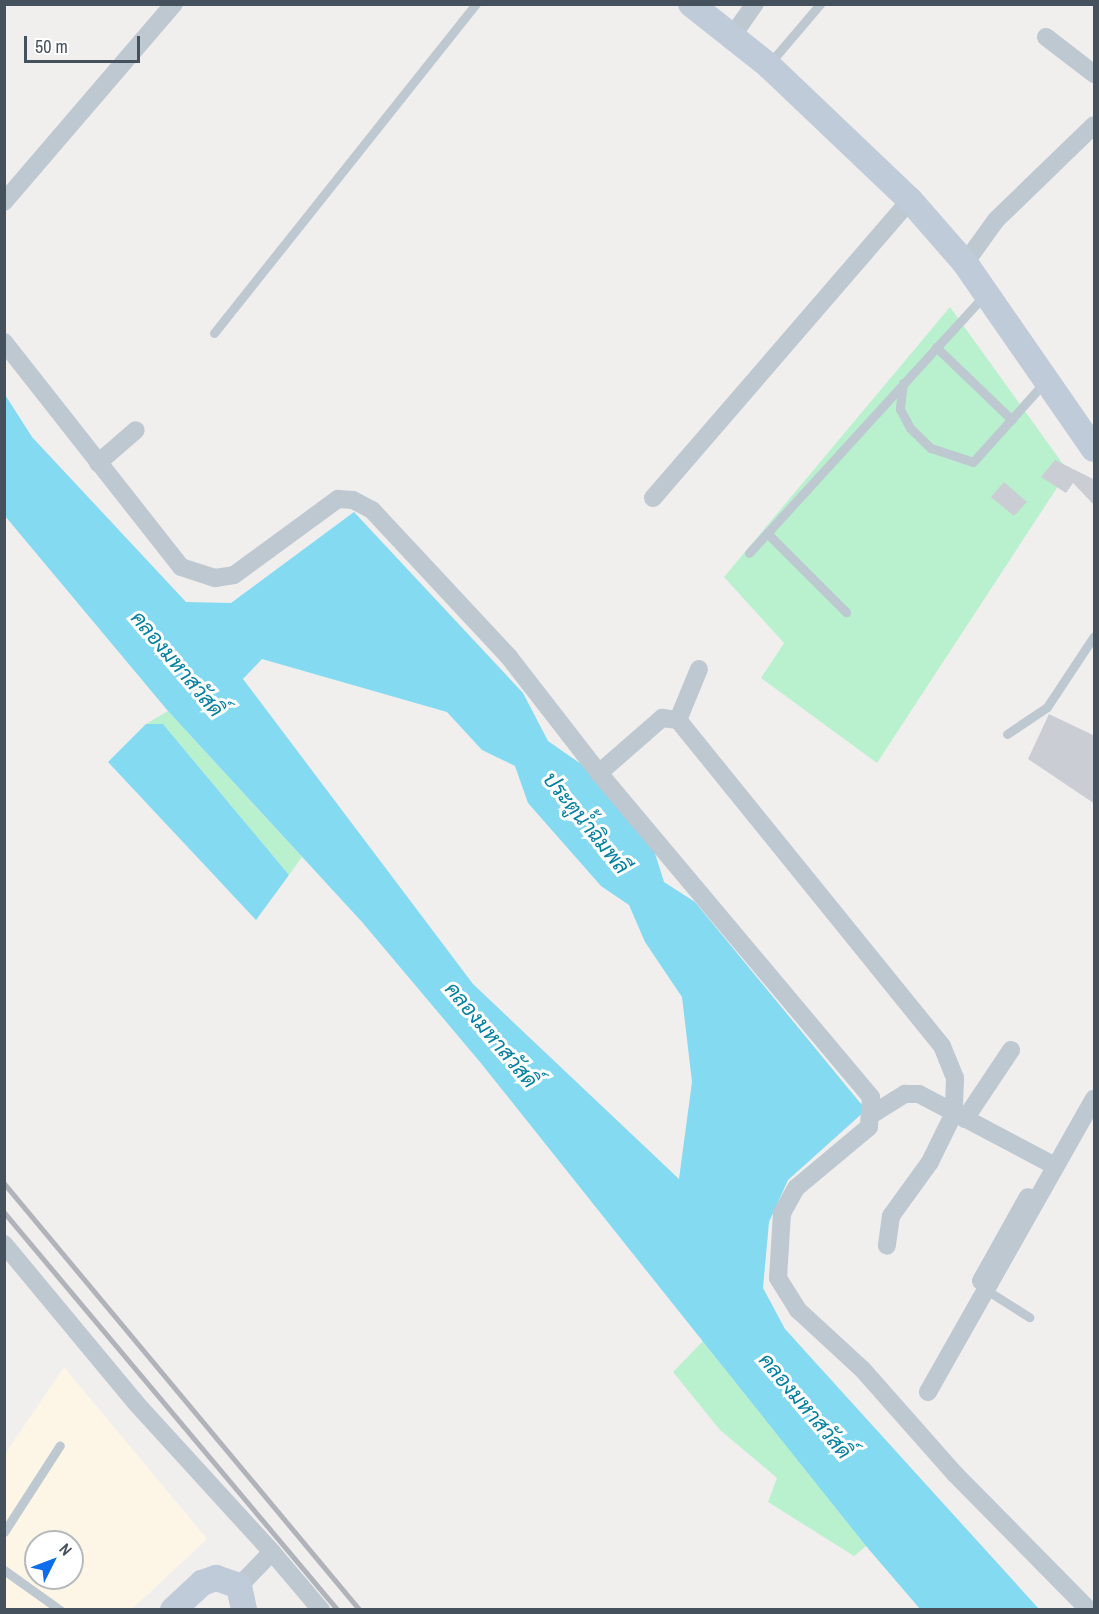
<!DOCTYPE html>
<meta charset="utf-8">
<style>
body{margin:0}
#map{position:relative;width:1099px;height:1614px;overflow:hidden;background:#f1eeee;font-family:"Archivo Narrow",Sarabun,sans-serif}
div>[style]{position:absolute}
.commercial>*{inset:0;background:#fdf6e6}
.green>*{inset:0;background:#b9f1cf}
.water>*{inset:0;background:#83daf1}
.building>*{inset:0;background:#cacdd3}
.lane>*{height:9px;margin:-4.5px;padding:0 4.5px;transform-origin:4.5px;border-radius:4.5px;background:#bdc8d1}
.street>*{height:18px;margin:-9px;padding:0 9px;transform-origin:9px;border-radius:9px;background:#bdc8d1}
.secondary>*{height:26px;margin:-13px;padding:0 13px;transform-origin:13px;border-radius:13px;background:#bfcbd8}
.rail>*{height:4.5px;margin:-2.25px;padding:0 2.25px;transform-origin:2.25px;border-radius:2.25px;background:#b0b3b9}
span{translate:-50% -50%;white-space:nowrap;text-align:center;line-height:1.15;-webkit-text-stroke:6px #fff;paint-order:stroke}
.water-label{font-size:21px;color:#0580a1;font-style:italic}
.frame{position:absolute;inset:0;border:6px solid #45515c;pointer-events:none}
.north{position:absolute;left:24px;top:1530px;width:60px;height:60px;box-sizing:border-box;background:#fff;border:2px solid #b5b9be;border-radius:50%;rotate:48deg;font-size:16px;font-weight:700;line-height:24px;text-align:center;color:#45515c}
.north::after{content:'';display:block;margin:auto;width:21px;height:27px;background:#0e6dea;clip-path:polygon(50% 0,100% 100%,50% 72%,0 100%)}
.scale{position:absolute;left:24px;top:36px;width:116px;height:27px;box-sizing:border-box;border:3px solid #45515c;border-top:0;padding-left:8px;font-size:18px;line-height:21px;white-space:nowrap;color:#45515c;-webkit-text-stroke:4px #fff;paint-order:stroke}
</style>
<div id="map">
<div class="commercial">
<div style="clip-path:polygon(evenodd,64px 1367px,207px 1539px,132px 1609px,5px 1610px,5px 1454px,64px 1367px,36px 1542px,72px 1542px,72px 1578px,36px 1578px,36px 1542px)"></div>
</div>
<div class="green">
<div style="clip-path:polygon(950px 307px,1068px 471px,877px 763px,761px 678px,784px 643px,724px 577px)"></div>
<div style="clip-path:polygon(168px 711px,302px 857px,289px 875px,163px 724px,146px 724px)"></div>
<div style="clip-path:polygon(704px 1340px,866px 1546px,854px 1556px,768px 1502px,777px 1478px,720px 1430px,673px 1372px)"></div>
</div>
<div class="water">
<div style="clip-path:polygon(evenodd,4px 393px,32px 437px,186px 602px,231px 603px,354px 512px,523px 693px,548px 741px,581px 764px,654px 850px,664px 882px,695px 902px,866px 1110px,788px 1180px,769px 1222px,763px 1288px,785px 1329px,1039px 1609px,920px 1609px,866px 1546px,480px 1062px,362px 922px,168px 711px,5px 516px,4px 393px,262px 659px,447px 712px,482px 750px,515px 766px,528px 803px,601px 886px,629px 905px,645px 942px,682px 997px,692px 1082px,679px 1179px,473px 984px,243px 679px,262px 659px)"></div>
<div style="clip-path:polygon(146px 724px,163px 724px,289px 875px,256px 920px,108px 762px)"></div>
</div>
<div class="building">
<div style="clip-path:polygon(1055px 460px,1095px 480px,1095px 506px,1073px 483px,1066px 493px,1041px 477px)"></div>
<div style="clip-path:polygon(1004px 482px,1027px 502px,1014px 516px,991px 497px)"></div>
<div style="clip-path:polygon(1049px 714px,1095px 736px,1095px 804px,1028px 759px)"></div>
</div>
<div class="lane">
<div style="left:769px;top:64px;width:79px;rotate:-49.6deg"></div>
<div style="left:214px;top:333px;width:421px;rotate:-51.5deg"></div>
<div style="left:936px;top:347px;width:105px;rotate:43.8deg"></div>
<div style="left:903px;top:383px;width:26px;rotate:97deg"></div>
<div style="left:900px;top:409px;width:21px;rotate:62deg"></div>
<div style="left:910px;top:428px;width:29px;rotate:44deg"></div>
<div style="left:931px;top:448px;width:44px;rotate:18.4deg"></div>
<div style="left:973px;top:462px;width:106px;rotate:-48.1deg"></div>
<div style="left:767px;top:533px;width:112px;rotate:45deg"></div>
<div style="left:749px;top:553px;width:348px;rotate:-47.6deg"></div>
<div style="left:1007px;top:734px;width:48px;rotate:-34deg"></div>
<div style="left:1047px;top:707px;width:85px;rotate:-56.5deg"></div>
<div style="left:988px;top:1291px;width:49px;rotate:32.4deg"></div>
<div style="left:4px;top:1532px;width:103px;rotate:-57.2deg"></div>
<div style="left:4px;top:1570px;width:69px;rotate:35.5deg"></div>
</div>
<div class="street">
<div style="left:733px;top:35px;width:38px;rotate:-55deg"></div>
<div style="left:1046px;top:37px;width:61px;rotate:37.6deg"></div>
<div style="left:4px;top:202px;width:261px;rotate:-49.4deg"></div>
<div style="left:965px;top:263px;width:53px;rotate:-54.2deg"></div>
<div style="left:996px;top:220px;width:136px;rotate:-44.1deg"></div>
<div style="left:4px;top:342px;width:286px;rotate:51.8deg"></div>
<div style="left:181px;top:567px;width:36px;rotate:18deg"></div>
<div style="left:215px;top:578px;width:19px;rotate:-9deg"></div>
<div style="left:234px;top:575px;width:129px;rotate:-36.2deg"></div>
<div style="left:338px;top:499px;width:15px;rotate:4deg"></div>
<div style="left:353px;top:500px;width:21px;rotate:28deg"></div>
<div style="left:372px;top:510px;width:201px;rotate:47deg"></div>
<div style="left:509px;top:657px;width:147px;rotate:52.2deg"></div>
<div style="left:599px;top:773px;width:423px;rotate:50deg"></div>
<div style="left:871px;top:1097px;width:30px;rotate:94deg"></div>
<div style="left:869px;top:1127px;width:95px;rotate:140.1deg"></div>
<div style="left:796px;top:1188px;width:29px;rotate:119deg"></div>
<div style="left:782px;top:1213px;width:65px;rotate:93.5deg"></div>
<div style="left:778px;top:1278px;width:38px;rotate:58deg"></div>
<div style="left:798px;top:1310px;width:88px;rotate:42.7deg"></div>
<div style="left:863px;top:1370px;width:139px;rotate:48.5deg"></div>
<div style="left:955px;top:1474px;width:191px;rotate:45.4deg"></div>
<div style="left:98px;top:463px;width:50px;rotate:-41deg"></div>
<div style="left:653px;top:498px;width:394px;rotate:-49.2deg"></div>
<div style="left:678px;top:720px;width:55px;rotate:-67.6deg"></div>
<div style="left:599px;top:773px;width:84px;rotate:-41.1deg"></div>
<div style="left:662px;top:718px;width:16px;rotate:7deg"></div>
<div style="left:678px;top:720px;width:419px;rotate:51deg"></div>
<div style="left:942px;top:1046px;width:35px;rotate:68deg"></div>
<div style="left:955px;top:1078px;width:35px;rotate:92deg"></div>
<div style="left:954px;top:1113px;width:55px;rotate:116.1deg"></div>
<div style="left:930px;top:1162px;width:67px;rotate:125.8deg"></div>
<div style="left:891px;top:1216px;width:30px;rotate:98deg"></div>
<div style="left:871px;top:1115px;width:40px;rotate:-32deg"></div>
<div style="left:905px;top:1094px;width:14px"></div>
<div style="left:919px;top:1094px;width:154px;rotate:27.9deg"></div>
<div style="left:965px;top:1119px;width:83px;rotate:-56.3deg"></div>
<div style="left:4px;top:1244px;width:205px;rotate:50.3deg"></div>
<div style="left:135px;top:1402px;width:203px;rotate:47.6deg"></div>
<div style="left:981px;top:1281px;width:96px;rotate:-60.8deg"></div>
<div style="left:928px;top:1392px;width:337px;rotate:-60.5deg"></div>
<div style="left:239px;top:1586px;width:47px;rotate:-45.9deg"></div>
<div style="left:272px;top:1552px;width:76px;rotate:49.8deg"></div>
</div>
<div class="secondary">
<div style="left:691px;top:4px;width:98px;rotate:38.4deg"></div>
<div style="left:768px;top:65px;width:196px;rotate:43.6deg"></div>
<div style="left:910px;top:200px;width:84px;rotate:48.9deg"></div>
<div style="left:965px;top:263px;width:226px;rotate:55.3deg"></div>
<div style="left:173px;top:1610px;width:40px;rotate:-43deg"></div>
<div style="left:202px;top:1583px;width:15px;rotate:-20deg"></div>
<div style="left:216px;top:1578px;width:24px;rotate:19deg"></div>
<div style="left:239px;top:1586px;width:25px;rotate:78deg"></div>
</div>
<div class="rail">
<div style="left:4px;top:1183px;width:556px;rotate:50.18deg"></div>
<div style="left:4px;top:1212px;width:520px;rotate:50deg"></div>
</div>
<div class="water-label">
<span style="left:177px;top:664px;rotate:50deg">คลองมหาสวัสดิ์</span>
<span style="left:586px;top:823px;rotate:51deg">ประตูน้ำฉิมพลี</span>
<span style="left:491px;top:1035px;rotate:50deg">คลองมหาสวัสดิ์</span>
<span style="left:805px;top:1406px;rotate:50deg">คลองมหาสวัสดิ์</span>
</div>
<div class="frame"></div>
<div class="north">N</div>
<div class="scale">50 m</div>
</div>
